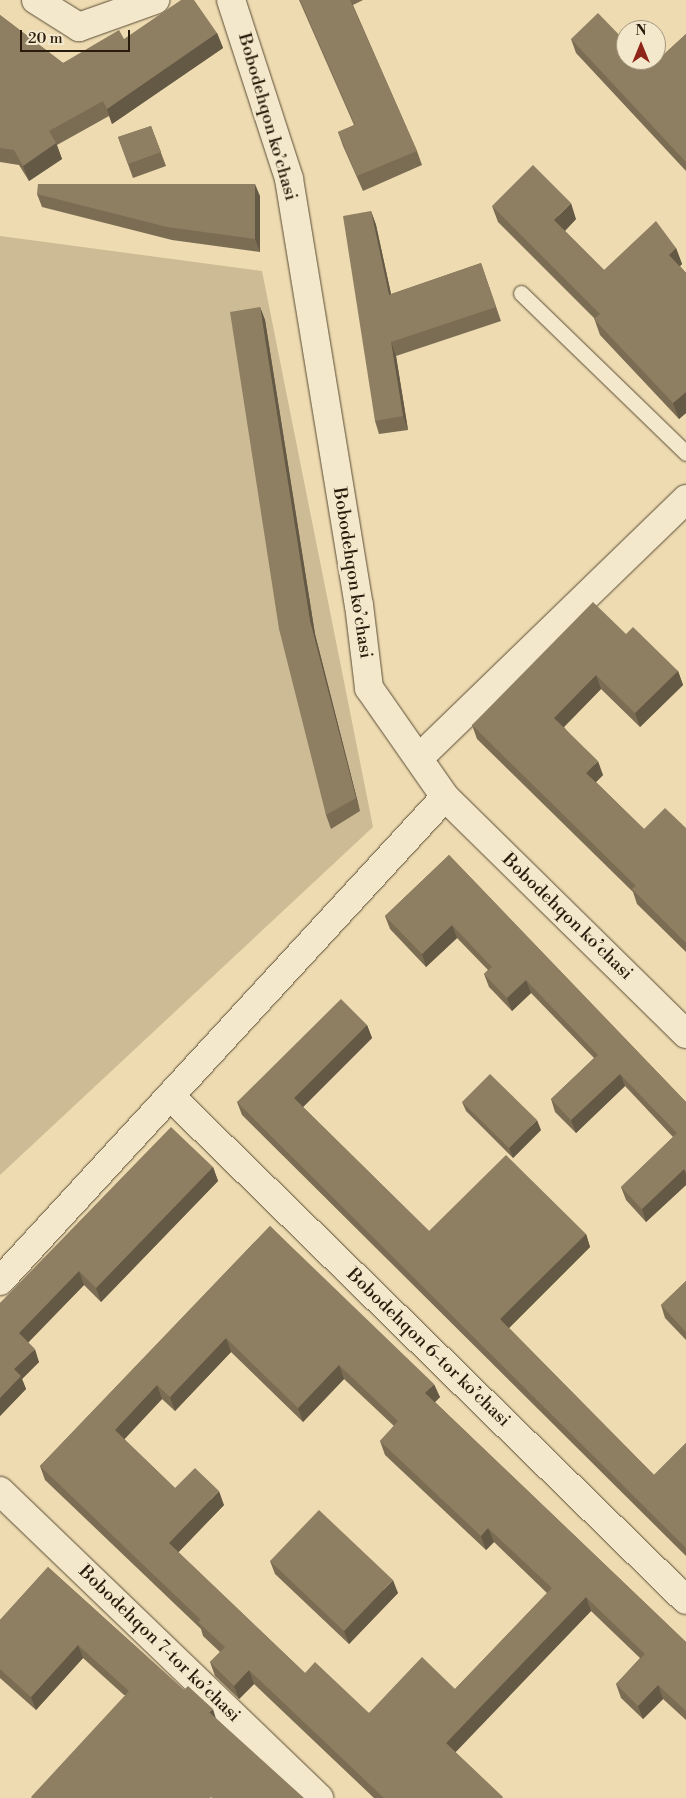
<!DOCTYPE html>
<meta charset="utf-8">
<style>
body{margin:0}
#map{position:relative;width:686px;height:1798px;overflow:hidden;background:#eedbb1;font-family:"Libre Bodoni",serif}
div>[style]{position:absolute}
.green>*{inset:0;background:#cdbb95}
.roads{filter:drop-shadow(0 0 1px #5a4c35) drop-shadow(0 0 1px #5a4c35)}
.lane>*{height:15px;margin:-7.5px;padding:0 7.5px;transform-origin:7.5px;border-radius:7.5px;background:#f4e8cc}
.street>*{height:28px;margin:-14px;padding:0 14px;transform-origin:14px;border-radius:14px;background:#f4e8cc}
.wall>*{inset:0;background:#7b6d54}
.shaded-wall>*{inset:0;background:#645945}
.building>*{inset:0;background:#8f7f62}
span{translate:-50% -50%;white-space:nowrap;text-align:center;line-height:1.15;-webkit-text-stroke:5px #f4e8cc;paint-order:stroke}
.street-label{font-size:18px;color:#291c0c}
.north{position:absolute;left:616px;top:20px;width:50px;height:50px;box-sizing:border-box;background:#f4e8cc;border:1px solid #a3967f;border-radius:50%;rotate:0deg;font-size:14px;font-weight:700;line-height:20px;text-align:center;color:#291c0c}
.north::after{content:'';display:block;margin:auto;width:18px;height:22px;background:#8f2418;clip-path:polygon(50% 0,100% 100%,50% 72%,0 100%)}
.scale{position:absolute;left:20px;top:30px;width:110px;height:22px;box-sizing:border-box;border:2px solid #291c0c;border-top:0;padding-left:6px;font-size:15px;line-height:18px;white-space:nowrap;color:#291c0c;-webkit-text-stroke:4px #f4e8cc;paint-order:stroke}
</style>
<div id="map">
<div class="green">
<div style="clip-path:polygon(0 236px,262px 271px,373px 827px,0 1175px)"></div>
</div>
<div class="roads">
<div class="lane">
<div style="left:521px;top:293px;width:230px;rotate:44.1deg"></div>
</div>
<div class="street">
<div style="left:36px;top:0;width:51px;rotate:32.1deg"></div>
<div style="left:79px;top:27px;width:81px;rotate:-19.6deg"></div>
<div style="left:231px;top:0;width:188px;rotate:72deg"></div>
<div style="left:289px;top:179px;width:432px;rotate:80.7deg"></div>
<div style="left:359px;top:605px;width:84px;rotate:83.1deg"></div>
<div style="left:369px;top:688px;width:133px;rotate:55.1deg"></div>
<div style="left:445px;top:797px;width:338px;rotate:44.5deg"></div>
<div style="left:419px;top:758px;width:372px;rotate:-44.1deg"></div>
<div style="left:170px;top:1096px;width:721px;rotate:44.33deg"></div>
<div style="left:0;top:1281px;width:657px;rotate:-47.4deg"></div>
<div style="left:0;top:1491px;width:443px;rotate:43.9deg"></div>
</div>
</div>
<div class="wall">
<div style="clip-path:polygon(299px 0,363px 0,353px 5px,417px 151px,422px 165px,363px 191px,343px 146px,338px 132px,354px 125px)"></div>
<div style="clip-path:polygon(0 15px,63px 63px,124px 39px,217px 33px,223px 48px,112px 124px,109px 116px,57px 145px,62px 159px,29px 181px,19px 165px,0 162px)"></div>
<div style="clip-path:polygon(686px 34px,686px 171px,576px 53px,571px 39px,650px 67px)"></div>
<div style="clip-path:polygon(151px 126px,166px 166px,133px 178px,118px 137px)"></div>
<div style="clip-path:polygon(37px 194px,260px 196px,260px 252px,172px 240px,42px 207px)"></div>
<div style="clip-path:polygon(492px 206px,576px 219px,565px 231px,604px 270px,676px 248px,682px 264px,680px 266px,686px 273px,686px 413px,679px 419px,600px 335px,594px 318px,498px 222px)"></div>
<div style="clip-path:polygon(371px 211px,376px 225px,391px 294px,481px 263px,501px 321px,396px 356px,408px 430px,379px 434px,375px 421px)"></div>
<div style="clip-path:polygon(260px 307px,265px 320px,315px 634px,360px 811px,331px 829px,326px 815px)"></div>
<div style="clip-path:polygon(626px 634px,678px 671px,683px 685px,640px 727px,601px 689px,564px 727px,603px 775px,596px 782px,644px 829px,686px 828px,686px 952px,637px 904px,633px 892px,477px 739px,472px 725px)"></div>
<div style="clip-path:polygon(449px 855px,686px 1102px,686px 1185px,646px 1222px,626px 1200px,621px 1187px,673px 1137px,625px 1086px,576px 1133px,555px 1112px,551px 1099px,594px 1058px,531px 993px,512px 1011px,489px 987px,484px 974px,488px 970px,457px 938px,426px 967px,390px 929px,385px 916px)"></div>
<div style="clip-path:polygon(367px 1025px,372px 1038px,303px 1107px,429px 1231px,586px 1234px,590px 1247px,509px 1328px,654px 1475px,686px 1443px,686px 1556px,242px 1115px,237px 1102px)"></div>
<div style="clip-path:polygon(462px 1102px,541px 1130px,513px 1158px,466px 1111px)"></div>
<div style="clip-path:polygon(213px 1167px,218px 1181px,101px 1302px,84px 1285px,28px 1342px,39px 1362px,22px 1379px,26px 1389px,0 1416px,0 1303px)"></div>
<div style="clip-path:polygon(evenodd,270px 1226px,440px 1397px,435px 1402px,686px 1642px,686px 1720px,663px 1699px,643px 1719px,621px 1698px,616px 1684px,640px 1658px,591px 1611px,455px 1752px,503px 1798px,374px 1798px,254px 1684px,239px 1699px,215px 1676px,210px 1662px,220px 1652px,203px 1636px,201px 1629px,45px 1480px,40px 1466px,270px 1226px,231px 1352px,303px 1422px,344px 1379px,394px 1426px,380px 1441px,385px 1455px,486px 1550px,494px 1542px,547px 1593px,455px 1689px,369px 1713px,305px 1673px,178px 1552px,224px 1505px,175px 1488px,124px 1439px,162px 1399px,175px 1411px,231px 1352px)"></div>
<div style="clip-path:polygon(686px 1281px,686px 1340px,665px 1318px,661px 1305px)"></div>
<div style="clip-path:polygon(270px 1561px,398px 1593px,349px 1644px,275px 1574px)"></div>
<div style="clip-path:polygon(48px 1567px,184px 1690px,213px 1709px,124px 1695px,83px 1658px,36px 1710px,0 1678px,0 1679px,0 1620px)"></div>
</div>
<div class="shaded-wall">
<div style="clip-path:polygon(217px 33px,223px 48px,112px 124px,107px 109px)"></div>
<div style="clip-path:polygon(56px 143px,62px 159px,29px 181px,23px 166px)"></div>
<div style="clip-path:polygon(255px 184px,260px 196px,260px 252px,255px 239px)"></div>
<div style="clip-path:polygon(571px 203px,576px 219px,560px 236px,554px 220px)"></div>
<div style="clip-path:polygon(371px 211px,376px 225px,394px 308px,389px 295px)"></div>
<div style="clip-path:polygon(676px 248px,682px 264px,675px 271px,669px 255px)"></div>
<div style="clip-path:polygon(260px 307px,265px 320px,315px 634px,360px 811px,356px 798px,310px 621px)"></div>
<div style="clip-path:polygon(391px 342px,396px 356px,408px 430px,403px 416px)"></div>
<div style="clip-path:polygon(686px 392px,686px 413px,679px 419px,673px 403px)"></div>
<div style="clip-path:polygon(678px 671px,683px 685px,640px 727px,635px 713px)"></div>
<div style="clip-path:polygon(596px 675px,601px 689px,559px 732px,554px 718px)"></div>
<div style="clip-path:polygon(598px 761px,603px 775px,591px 787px,586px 773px)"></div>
<div style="clip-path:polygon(452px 925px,457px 938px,426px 967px,422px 954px)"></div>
<div style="clip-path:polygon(526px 980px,531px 993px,512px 1011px,507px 998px)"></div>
<div style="clip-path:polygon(367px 1025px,372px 1038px,299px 1111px,294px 1098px)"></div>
<div style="clip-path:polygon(620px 1074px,625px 1086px,576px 1133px,571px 1120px)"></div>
<div style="clip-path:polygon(537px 1120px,541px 1130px,513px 1158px,509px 1148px)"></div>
<div style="clip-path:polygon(213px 1167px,218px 1181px,101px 1302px,96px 1288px)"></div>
<div style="clip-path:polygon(684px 1169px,686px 1175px,686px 1185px,646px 1222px,642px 1209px)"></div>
<div style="clip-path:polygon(586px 1234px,590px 1247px,505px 1332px,500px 1319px)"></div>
<div style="clip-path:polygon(79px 1271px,84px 1285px,24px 1347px,19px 1333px)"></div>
<div style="clip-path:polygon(226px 1338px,231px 1352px,175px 1411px,170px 1397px)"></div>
<div style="clip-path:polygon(35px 1349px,39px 1362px,22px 1379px,26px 1389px,0 1416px,0 1398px,14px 1369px)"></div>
<div style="clip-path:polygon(339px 1365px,344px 1379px,303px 1422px,298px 1408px)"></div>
<div style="clip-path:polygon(434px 1384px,440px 1397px,430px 1407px,425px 1393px)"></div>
<div style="clip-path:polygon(157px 1385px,162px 1399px,120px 1444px,115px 1430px)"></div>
<div style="clip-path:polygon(219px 1491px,224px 1505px,174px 1557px,169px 1543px)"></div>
<div style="clip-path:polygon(488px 1528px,494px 1542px,486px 1550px,481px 1536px)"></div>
<div style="clip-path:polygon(393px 1580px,398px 1593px,349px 1644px,344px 1631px)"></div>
<div style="clip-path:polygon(586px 1597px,591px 1611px,451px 1757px,446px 1743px)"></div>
<div style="clip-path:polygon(78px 1645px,83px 1658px,36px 1710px,31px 1697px)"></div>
<div style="clip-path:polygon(249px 1670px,254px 1684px,239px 1699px,234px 1686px)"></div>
<div style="clip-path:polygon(658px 1685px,663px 1699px,643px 1719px,638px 1706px)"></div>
<div style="clip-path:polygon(213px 1709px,217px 1722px,209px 1712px)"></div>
</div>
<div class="building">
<div style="clip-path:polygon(181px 0,194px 0,217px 33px,107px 109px,103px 101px,49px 131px,56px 143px,23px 166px,14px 150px,0 148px,0 15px,63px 63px,119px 30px,124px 39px)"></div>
<div style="clip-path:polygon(300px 0,350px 0,417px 151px,357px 176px,338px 132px,355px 125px)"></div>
<div style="clip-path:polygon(598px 13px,626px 42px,626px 60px,644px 60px,650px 67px,686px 34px,686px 162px,571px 39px)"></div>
<div style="clip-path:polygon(151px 126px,161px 152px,128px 164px,118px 137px)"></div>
<div style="clip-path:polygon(533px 165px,571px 203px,554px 220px,604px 270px,656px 221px,676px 248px,669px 255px,686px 273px,686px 392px,673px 403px,594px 319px,600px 314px,492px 206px)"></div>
<div style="clip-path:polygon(38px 184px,255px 184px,255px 239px,167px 227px,37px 194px)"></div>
<div style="clip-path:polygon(371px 211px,389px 295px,481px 263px,496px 307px,391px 342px,403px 416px,375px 421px,343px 216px)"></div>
<div style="clip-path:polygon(260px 307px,310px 621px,356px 798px,326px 815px,279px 629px,230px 312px)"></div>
<div style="clip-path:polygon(593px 602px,626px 634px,633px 627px,678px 671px,635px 713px,596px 675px,554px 718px,598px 761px,586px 773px,644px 829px,665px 808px,686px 828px,686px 943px,632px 889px,636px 886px,472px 725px)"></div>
<div style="clip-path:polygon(449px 855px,686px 1102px,686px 1172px,684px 1169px,642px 1209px,621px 1187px,677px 1133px,620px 1074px,571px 1120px,551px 1099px,598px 1055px,526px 980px,507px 998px,484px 974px,492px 967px,452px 925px,422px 954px,385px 916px)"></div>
<div style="clip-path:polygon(341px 999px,367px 1025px,294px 1098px,429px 1231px,506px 1155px,586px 1234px,500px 1319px,654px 1475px,686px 1443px,686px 1548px,237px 1102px)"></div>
<div style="clip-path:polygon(490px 1074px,537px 1120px,509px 1148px,462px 1102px)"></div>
<div style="clip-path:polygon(171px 1127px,213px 1167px,96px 1288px,79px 1271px,19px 1333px,35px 1349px,14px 1369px,21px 1376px,0 1398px,0 1303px)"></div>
<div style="clip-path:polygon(evenodd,270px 1226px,434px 1384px,425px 1393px,686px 1642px,686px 1711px,658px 1685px,638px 1706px,616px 1684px,645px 1654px,586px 1597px,446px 1743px,503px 1797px,502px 1798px,384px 1798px,249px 1670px,234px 1686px,210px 1662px,225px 1647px,198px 1622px,201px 1620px,40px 1466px,270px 1226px,226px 1338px,298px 1408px,339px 1365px,398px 1421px,380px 1441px,481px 1536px,488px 1528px,552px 1588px,455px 1689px,422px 1657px,369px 1713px,315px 1662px,305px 1673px,169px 1543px,219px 1491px,195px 1468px,175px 1488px,115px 1430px,157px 1385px,170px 1397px,226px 1338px)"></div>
<div style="clip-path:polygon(686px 1281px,686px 1332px,661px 1305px)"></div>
<div style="clip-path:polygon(319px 1510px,393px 1580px,344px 1631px,270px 1561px)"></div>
<div style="clip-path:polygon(48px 1567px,184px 1690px,188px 1686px,213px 1709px,209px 1712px,304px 1798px,212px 1798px,211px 1797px,210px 1798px,32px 1798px,31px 1797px,129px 1691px,78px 1645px,31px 1697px,0 1669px,0 1620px)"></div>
</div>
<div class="street-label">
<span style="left:267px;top:117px;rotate:74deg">Bobodehqon koʼchasi</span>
<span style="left:352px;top:573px;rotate:81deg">Bobodehqon koʼchasi</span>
<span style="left:567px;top:917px;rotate:44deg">Bobodehqon koʼchasi</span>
<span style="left:428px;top:1348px;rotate:44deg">Bobodehqon 6-tor koʼchasi</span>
<span style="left:159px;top:1644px;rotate:44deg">Bobodehqon 7-tor koʼchasi</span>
</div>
<div class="north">N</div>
<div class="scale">20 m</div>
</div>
